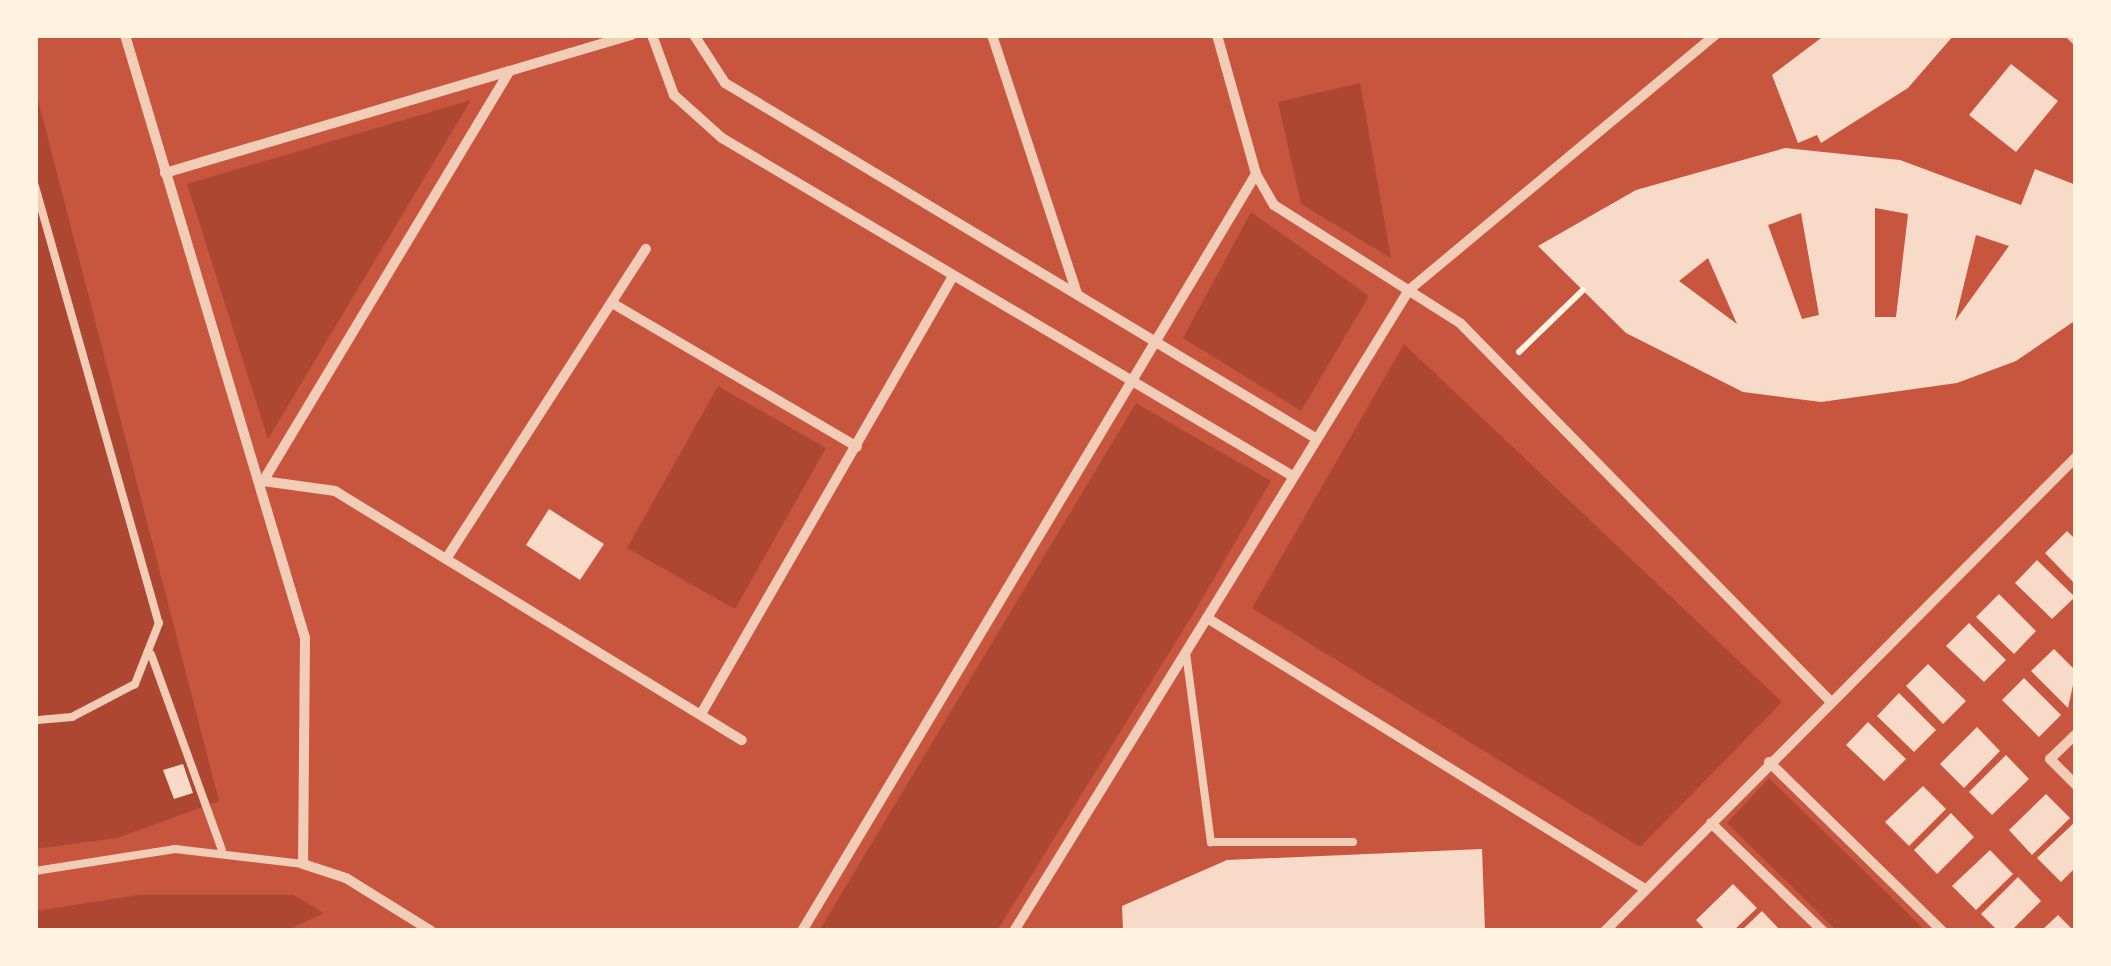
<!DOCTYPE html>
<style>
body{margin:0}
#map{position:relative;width:2111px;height:966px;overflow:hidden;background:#c8553d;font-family:Helvetica,sans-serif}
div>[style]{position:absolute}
.green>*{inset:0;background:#ae4732}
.building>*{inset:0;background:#f7dbc8}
.path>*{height:6px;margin:-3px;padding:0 3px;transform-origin:3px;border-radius:3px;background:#fff3e0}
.service>*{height:8px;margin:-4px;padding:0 4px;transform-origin:4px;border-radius:4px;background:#f1ccb7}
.minor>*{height:10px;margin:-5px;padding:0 5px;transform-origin:5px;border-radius:5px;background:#f1ccb7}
span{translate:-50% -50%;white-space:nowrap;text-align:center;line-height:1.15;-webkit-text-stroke:9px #fff3e0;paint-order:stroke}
.frame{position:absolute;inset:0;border:38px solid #fff3e0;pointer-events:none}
</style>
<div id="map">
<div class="green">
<div style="clip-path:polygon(1360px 83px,1391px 258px,1301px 204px,1278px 102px)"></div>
<div style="clip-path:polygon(35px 88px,219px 801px,117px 838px,35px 849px)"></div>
<div style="clip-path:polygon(471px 100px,268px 439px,187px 184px)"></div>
<div style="clip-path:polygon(1251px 212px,1369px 296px,1301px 411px,1183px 338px)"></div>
<div style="clip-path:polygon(1404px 344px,1782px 702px,1640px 847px,1252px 608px)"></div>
<div style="clip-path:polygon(718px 386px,826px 448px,735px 609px,627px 548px)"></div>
<div style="clip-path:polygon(1136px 403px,1271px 481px,1195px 611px,997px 931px,819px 931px)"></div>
<div style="clip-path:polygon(1769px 778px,1926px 931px,1837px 931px,1727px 823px)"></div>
<div style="clip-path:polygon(139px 895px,294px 895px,324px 913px,286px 931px,35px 931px,35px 911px)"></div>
</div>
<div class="building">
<div style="clip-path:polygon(1825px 35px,1954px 35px,1908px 88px,1821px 143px,1817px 135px,1798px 143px,1772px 75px)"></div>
<div style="clip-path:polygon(2011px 64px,2058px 101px,2016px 152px,1969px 115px)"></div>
<div style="clip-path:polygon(evenodd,1785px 148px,1900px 160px,2021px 205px,2035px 169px,2076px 185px,2076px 320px,2016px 361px,1957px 383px,1821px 402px,1743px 392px,1626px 333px,1538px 246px,1636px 190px,1785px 148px,1875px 208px,1908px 214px,1896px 317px,1875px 317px,1875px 208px,1785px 148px,1801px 213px,1819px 315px,1802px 319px,1768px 225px,1801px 213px,1785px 148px,1976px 235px,2009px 246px,1955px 321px,1976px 235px,1785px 148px,1708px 258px,1737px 324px,1679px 281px,1708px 258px)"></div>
<div style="clip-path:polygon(549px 509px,604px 544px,580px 580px,526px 545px)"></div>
<div style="clip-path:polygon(2067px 531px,2076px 540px,2076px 585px,2045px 553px)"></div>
<div style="clip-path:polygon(2037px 560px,2075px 597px,2052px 619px,2015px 583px)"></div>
<div style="clip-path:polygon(1999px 594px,2036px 631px,2014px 654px,1976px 617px)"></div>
<div style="clip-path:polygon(1969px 623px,2006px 660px,1984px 682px,1946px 646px)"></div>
<div style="clip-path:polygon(2054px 649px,2076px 671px,2068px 708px,2031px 671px)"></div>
<div style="clip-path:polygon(1928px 664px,1966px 701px,1943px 724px,1906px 686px)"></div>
<div style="clip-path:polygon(2024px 678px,2061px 715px,2039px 737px,2002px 700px)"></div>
<div style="clip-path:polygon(1899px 693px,1936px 730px,1914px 752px,1877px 716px)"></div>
<div style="clip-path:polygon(1868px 722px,1906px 759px,1884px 781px,1846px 745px)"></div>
<div style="clip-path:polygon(1977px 727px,2000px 751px,1964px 788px,1940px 764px)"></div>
<div style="clip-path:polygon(2006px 755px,2029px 779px,1992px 815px,1969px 792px)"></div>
<div style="clip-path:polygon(183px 764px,193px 793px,174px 799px,163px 770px)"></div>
<div style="clip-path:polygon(1923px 786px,1946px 809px,1909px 846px,1885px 822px)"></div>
<div style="clip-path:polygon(2046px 794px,2070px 818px,2032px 855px,2009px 830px)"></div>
<div style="clip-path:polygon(1951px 813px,1974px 837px,1937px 874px,1914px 850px)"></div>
<div style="clip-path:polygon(2076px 821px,2076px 867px,2061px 882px,2037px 858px)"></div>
<div style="clip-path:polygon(1482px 849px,1485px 931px,1123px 931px,1122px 906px,1227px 860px)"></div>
<div style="clip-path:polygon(1990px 850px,2013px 874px,1976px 910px,1952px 886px)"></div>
<div style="clip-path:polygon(2018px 877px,2041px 901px,2011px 931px,1998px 931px,1981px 914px)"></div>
<div style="clip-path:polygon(1733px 884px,1757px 908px,1733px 931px,1706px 931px,1696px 920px)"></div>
<div style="clip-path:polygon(1762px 911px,1781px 931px,1741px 931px)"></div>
<div style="clip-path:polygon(2058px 915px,2074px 931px,2041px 931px)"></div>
</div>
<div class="path">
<div style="left:1519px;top:352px;width:89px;rotate:-44.1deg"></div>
</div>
<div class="service">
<div style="left:35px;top:186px;width:454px;rotate:74.2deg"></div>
<div style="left:159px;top:623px;width:66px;rotate:111.5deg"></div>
<div style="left:135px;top:684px;width:71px;rotate:152.4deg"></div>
<div style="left:72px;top:717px;width:37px;rotate:175deg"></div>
<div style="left:1186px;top:653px;width:191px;rotate:82.5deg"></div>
<div style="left:1211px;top:842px;width:142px"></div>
<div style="left:151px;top:654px;width:208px;rotate:70.1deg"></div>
<div style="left:35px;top:871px;width:142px;rotate:-8.9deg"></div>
<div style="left:175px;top:849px;width:129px;rotate:6.7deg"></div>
</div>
<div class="minor">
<div style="left:125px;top:35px;width:629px;rotate:73.38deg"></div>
<div style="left:305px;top:638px;width:226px;rotate:90.5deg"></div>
<div style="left:303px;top:864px;width:45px;rotate:18deg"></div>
<div style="left:346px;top:878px;width:100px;rotate:31.9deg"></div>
<div style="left:652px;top:35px;width:64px;rotate:69.9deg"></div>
<div style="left:674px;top:95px;width:64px;rotate:41.9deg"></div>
<div style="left:722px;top:138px;width:661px;rotate:30.64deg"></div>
<div style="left:694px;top:35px;width:57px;rotate:57.1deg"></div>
<div style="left:725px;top:83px;width:687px;rotate:31.01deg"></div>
<div style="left:992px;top:35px;width:273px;rotate:71.8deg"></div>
<div style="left:1217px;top:35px;width:144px;rotate:74.3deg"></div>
<div style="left:1256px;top:174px;width:36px;rotate:60deg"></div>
<div style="left:1274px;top:205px;width:220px;rotate:32.4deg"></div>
<div style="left:1460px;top:323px;width:528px;rotate:45.61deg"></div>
<div style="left:2071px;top:35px;width:7px;rotate:45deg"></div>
<div style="left:509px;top:72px;width:477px;rotate:121deg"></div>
<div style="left:263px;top:481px;width:73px;rotate:7.9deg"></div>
<div style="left:335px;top:491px;width:477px;rotate:31.5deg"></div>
<div style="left:165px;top:173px;width:487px;rotate:-16.5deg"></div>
<div style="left:612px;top:303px;width:284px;rotate:30.4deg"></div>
<div style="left:446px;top:559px;width:369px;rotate:-57.2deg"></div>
<div style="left:1207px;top:618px;width:515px;rotate:31.75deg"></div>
<div style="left:701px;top:714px;width:503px;rotate:-60.07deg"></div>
<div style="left:2076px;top:734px;width:36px;rotate:136deg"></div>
<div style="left:2050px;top:759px;width:37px;rotate:45deg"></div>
<div style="left:1769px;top:762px;width:242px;rotate:44.3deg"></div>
<div style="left:1711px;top:823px;width:156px;rotate:44deg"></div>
<div style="left:802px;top:931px;width:883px;rotate:-59.05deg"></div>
<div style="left:1014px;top:931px;width:753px;rotate:-58.36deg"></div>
<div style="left:1409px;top:290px;width:398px;rotate:-39.8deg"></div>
<div style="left:1605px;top:931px;width:668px;rotate:-45.18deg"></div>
</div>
<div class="frame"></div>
</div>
